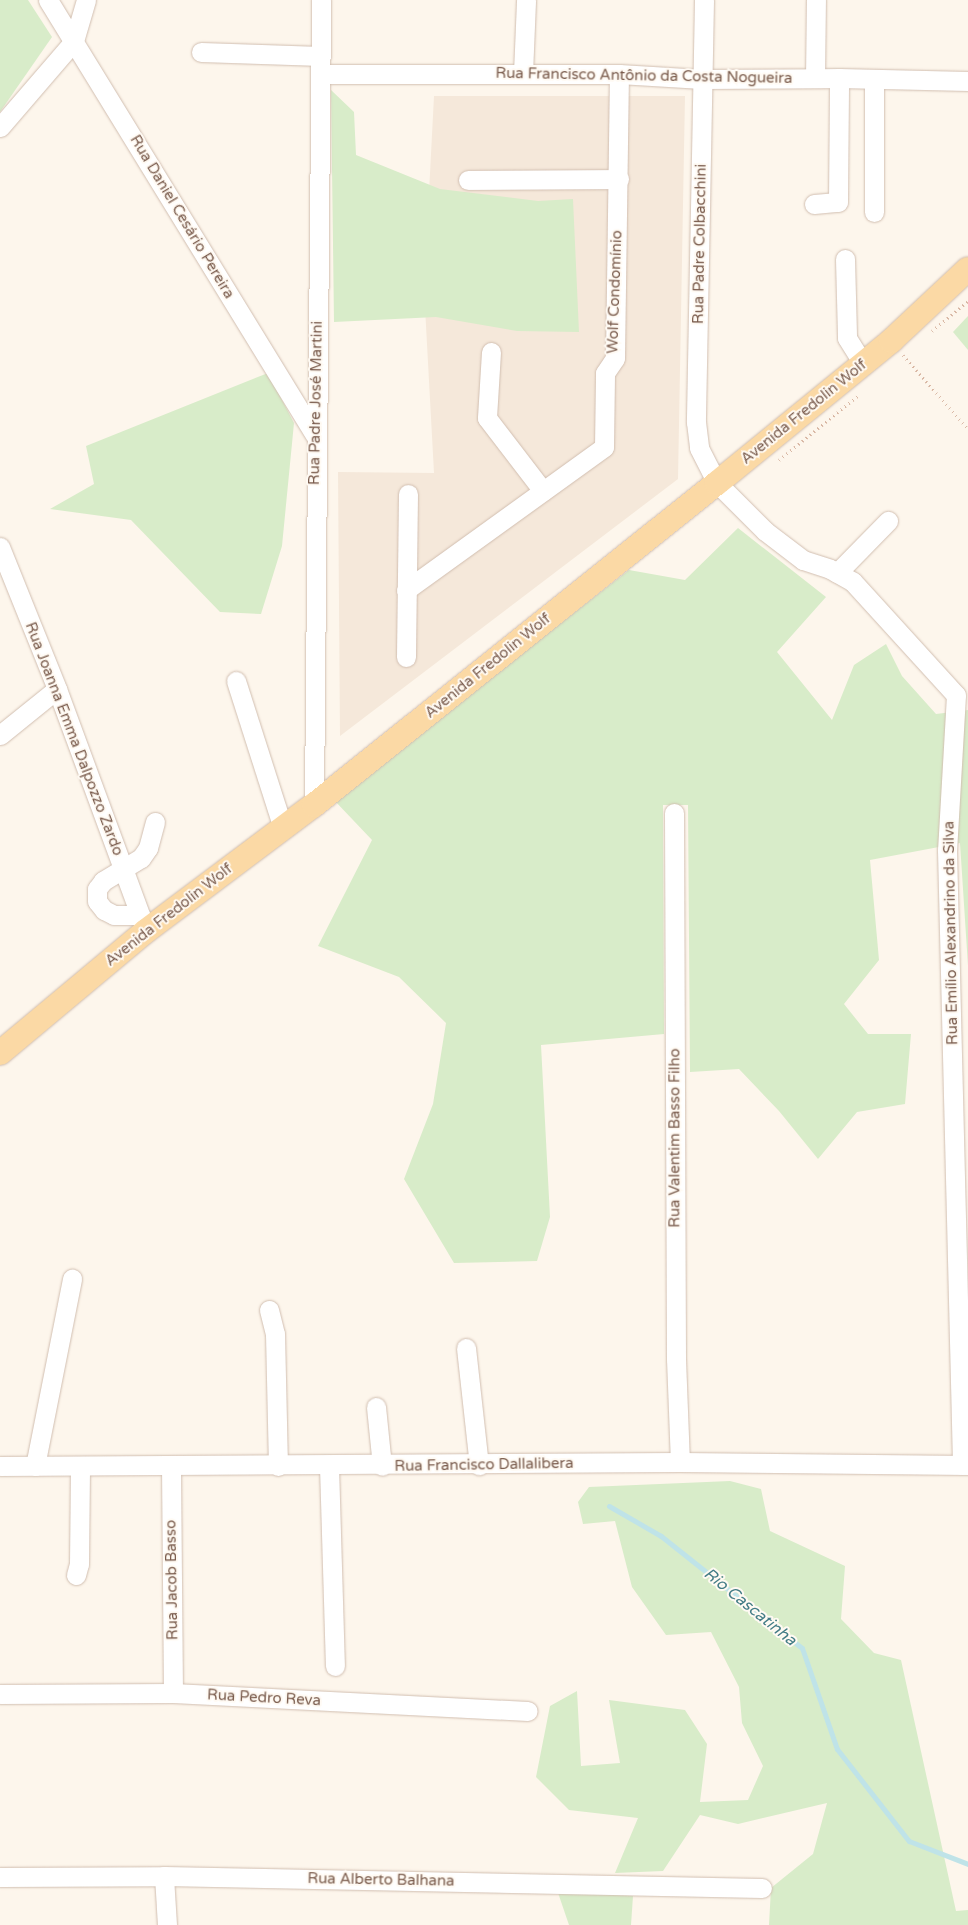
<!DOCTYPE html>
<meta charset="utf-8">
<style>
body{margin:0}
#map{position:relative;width:968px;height:1925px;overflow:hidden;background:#fdf6ec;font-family:"Varela Round",sans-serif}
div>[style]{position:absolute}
.residential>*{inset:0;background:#f5e8da}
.green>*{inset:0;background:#d8ecc9}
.stream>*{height:5px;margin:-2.5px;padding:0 2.5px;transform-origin:2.5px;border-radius:2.5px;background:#bfe3e8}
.path>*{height:3px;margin-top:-1.5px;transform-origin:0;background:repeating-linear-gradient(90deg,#d9b8a5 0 1px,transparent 0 5px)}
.roads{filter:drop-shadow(0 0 1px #d1beb0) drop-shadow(0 0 1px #d1beb0)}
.minor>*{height:19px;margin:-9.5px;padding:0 9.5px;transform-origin:9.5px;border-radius:9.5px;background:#fff}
.major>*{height:24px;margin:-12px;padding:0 12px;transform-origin:12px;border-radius:12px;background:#fbd9a5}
span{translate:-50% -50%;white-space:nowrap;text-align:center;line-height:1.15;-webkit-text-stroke:4px #fffaf3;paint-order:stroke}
.street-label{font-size:15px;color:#7a5c4d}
.water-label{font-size:16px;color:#437c86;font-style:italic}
</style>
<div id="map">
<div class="residential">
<div style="clip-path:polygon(434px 96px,685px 96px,678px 479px,340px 736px,338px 472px,434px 473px,424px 289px)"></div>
</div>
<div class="green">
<div style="clip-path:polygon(0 0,28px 0,52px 37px,0 112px)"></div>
<div style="clip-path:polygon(331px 90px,354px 112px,356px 155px,440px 189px,538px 201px,573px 199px,579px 332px,517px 331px,436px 317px,334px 322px)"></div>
<div style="clip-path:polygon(968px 316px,968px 350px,953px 332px)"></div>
<div style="clip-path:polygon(268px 373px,294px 423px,282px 546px,261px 614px,220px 612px,131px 520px,50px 509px,94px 484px,86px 446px)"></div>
<div style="clip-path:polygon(738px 528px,826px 597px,777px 652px,832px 720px,854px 665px,886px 644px,902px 676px,936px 714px,968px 710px,968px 966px,960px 843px,870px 860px,879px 960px,844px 1004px,868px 1034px,911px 1034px,905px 1104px,857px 1112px,818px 1159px,779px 1111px,739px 1069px,690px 1072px,688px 805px,663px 805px,664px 1034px,541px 1045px,550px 1217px,537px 1261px,454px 1263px,404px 1179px,433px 1104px,446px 1023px,399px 977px,318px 946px,372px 840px,334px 800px,629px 570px,685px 580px)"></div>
<div style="clip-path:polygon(730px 1481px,761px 1489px,770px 1531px,845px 1566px,841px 1619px,874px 1653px,901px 1660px,956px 1911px,968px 1910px,968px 1925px,769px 1925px,771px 1888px,813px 1854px,827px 1803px,738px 1824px,700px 1815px,663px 1871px,615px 1873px,638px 1818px,569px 1810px,536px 1777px,550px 1706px,577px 1691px,581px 1766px,620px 1763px,609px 1700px,685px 1710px,707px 1744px,700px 1802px,748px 1800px,763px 1766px,742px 1723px,739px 1687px,711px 1632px,666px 1635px,632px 1587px,615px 1521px,583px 1524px,578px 1502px,589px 1487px)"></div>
<div style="clip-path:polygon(555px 1884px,633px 1896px,631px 1925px,569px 1925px)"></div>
</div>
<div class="stream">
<div style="left:609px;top:1506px;width:60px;rotate:30deg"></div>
<div style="left:661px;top:1536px;width:180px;rotate:38.5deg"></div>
<div style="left:802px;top:1648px;width:107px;rotate:70.9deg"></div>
<div style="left:837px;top:1749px;width:117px;rotate:52deg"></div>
<div style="left:909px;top:1841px;width:63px;rotate:21.3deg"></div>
</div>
<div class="path">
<div style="left:932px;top:331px;width:47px;rotate:-39.8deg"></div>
<div style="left:903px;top:355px;width:98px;rotate:48.7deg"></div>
<div style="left:779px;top:460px;width:104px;rotate:-39.2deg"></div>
</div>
<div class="roads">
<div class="minor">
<div style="left:48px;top:0;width:510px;rotate:58.46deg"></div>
<div style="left:704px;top:0;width:422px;rotate:91.1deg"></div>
<div style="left:696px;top:422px;width:26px;rotate:83deg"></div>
<div style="left:699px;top:448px;width:39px;rotate:63deg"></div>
<div style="left:717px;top:483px;width:68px;rotate:45deg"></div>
<div style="left:765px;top:531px;width:48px;rotate:37.3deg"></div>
<div style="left:803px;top:560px;width:28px;rotate:18deg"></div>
<div style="left:830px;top:569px;width:26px;rotate:29deg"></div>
<div style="left:853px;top:582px;width:153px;rotate:47.7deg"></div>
<div style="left:956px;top:695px;width:155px;rotate:93.3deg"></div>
<div style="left:947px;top:850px;width:615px;rotate:88.6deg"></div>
<div style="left:201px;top:52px;width:120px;rotate:1.9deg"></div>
<div style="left:523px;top:73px;width:73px;rotate:-87.6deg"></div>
<div style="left:320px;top:74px;width:299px"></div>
<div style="left:619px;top:74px;width:83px;rotate:3.4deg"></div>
<div style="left:702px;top:79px;width:137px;rotate:-0.4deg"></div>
<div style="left:839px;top:78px;width:129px;rotate:1.3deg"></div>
<div style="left:815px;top:78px;width:78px;rotate:-89.3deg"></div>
<div style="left:0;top:127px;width:113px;rotate:-49.3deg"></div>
<div style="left:74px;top:41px;width:43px;rotate:-73.7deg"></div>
<div style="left:468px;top:180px;width:151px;rotate:-0.4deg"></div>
<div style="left:814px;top:204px;width:24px;rotate:-5deg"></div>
<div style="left:838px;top:202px;width:124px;rotate:-89.5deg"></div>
<div style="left:874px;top:212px;width:133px;rotate:-90deg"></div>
<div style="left:845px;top:259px;width:79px;rotate:88.5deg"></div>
<div style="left:847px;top:338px;width:31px;rotate:58deg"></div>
<div style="left:491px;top:352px;width:66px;rotate:93.5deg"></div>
<div style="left:487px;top:418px;width:92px;rotate:52.5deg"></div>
<div style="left:0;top:547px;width:153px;rotate:68.1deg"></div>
<div style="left:57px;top:689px;width:258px;rotate:69.8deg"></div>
<div style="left:837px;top:573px;width:73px;rotate:-45.6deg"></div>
<div style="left:406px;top:590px;width:244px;rotate:-35.8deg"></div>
<div style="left:604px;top:447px;width:74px;rotate:-89.2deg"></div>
<div style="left:605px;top:373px;width:18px;rotate:-56deg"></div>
<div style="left:615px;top:358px;width:284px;rotate:-89.2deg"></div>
<div style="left:406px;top:657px;width:163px;rotate:-89.3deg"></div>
<div style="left:236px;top:681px;width:154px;rotate:72.3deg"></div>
<div style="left:0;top:735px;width:73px;rotate:-38.9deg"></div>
<div style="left:314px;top:805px;width:805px;rotate:-89.5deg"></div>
<div style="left:674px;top:813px;width:546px;rotate:89.79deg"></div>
<div style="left:676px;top:1359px;width:103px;rotate:87.8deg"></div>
<div style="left:140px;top:915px;width:26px;rotate:180deg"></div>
<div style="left:114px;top:915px;width:11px;rotate:-153deg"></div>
<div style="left:104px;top:910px;width:11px;rotate:-128deg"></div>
<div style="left:97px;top:901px;width:12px;rotate:-90deg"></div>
<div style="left:97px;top:889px;width:10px;rotate:-53deg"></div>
<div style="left:103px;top:881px;width:44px;rotate:-31.2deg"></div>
<div style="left:141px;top:858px;width:12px;rotate:-55deg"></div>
<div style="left:148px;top:848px;width:27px;rotate:-75deg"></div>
<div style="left:269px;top:1310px;width:25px;rotate:76deg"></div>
<div style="left:275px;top:1334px;width:132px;rotate:88.7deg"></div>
<div style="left:466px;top:1348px;width:118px;rotate:83.7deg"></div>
<div style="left:376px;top:1407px;width:59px;rotate:84.2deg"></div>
<div style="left:0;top:1466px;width:680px;rotate:-0.34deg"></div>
<div style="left:680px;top:1462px;width:288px;rotate:0.6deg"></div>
<div style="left:35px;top:1466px;width:191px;rotate:-78.8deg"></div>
<div style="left:171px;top:1466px;width:227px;rotate:89.5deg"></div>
<div style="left:329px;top:1466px;width:200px;rotate:88.3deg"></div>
<div style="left:76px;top:1575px;width:11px;rotate:-75deg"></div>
<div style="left:79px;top:1564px;width:98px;rotate:-89.4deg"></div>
<div style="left:0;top:1694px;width:173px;rotate:-0.3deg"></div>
<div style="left:173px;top:1693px;width:355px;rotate:2.9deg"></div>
<div style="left:164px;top:1876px;width:49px;rotate:86.5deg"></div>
<div style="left:0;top:1877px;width:164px;rotate:-0.3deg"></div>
<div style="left:164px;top:1876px;width:598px;rotate:1.15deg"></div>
</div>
<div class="major">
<div style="left:0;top:1053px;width:190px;rotate:-39.9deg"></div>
<div style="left:146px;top:931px;width:210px;rotate:-36.9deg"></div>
<div style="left:314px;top:805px;width:516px;rotate:-38.63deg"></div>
<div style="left:717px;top:483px;width:225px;rotate:-39.2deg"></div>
<div style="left:891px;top:341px;width:105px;rotate:-43.1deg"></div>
</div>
</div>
<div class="street-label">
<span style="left:644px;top:76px;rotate:1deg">Rua Francisco Antônio da Costa Nogueira</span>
<span style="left:182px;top:217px;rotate:59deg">Rua Daniel Cesário Pereira</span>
<span style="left:700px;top:244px;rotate:-89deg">Rua Padre Colbacchini</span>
<span style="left:615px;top:292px;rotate:-88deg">Wolf Condomínio</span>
<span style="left:316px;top:403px;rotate:-89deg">Rua Padre José Martini</span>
<span style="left:804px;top:412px;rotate:-39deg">Avenida Fredolin Wolf</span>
<span style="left:488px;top:666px;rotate:-39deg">Avenida Fredolin Wolf</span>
<span style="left:74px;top:739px;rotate:69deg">Rua Joanna Emma Dalpozzo Zardo</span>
<span style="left:169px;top:915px;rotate:-38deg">Avenida Fredolin Wolf</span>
<span style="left:951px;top:933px;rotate:-91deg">Rua Emílio Alexandrino da Silva</span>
<span style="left:675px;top:1138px;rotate:-90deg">Rua Valentim Basso Filho</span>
<span style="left:484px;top:1465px;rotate:-1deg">Rua Francisco Dallalibera</span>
<span style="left:172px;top:1580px;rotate:-91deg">Rua Jacob Basso</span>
<span style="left:264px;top:1698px;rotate:3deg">Rua Pedro Reva</span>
<span style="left:381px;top:1880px;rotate:1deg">Rua Alberto Balhana</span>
</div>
<div class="water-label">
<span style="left:750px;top:1607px;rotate:39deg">Rio Cascatinha</span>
</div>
</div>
